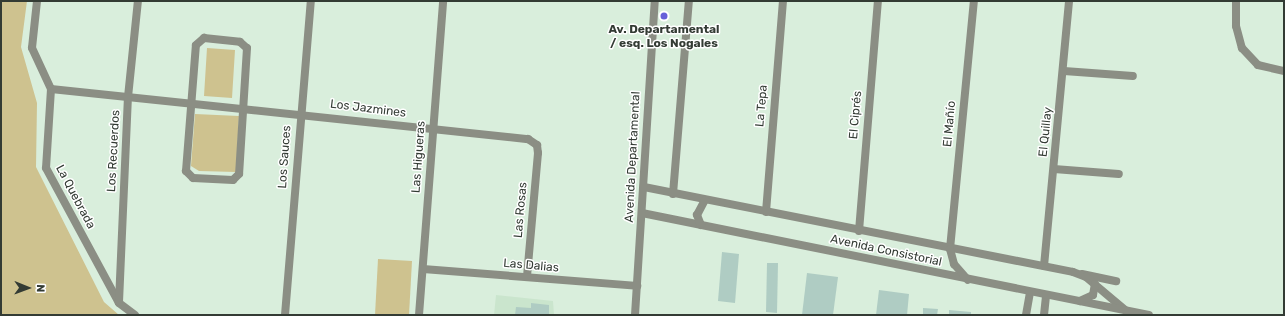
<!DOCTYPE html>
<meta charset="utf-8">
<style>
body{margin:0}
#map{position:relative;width:1285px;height:316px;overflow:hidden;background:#d9eedc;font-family:Rubik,sans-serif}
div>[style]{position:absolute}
.built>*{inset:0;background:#cae5cd}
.green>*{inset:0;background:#cec28f}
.building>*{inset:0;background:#afccc3}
.minor>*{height:8px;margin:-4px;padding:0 4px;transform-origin:4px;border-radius:4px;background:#8b8e84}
.tertiary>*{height:8px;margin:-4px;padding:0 4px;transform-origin:4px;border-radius:4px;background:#8b8e84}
.dots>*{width:11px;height:11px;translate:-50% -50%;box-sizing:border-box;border:2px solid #fff;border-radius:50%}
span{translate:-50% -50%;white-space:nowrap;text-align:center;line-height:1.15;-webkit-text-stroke:3px #fff;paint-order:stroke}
.poi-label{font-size:12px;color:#333b34;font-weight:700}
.street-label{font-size:12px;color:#333b34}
.frame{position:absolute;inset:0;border:2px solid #333b34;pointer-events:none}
.north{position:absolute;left:8px;top:268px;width:40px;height:40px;-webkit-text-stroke:3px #fff;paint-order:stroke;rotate:91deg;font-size:11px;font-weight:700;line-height:16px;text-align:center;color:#333b34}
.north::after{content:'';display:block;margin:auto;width:14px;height:18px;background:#333b34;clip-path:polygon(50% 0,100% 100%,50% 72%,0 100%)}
</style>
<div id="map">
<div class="built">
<div style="clip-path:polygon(496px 295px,553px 301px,554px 315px,494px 315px)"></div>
</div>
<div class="green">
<div style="clip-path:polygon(1px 1px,27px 1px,21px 47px,37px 103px,36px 167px,104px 302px,119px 315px,1px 315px)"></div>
<div style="clip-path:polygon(207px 48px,235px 50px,232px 98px,204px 96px)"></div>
<div style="clip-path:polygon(195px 114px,239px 116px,236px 172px,199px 171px,191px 166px)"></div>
<div style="clip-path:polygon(378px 259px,412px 261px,409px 315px,375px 315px)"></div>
</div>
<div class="building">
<div style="clip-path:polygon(722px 252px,739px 254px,735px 303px,718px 301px)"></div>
<div style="clip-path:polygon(767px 263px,778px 263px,777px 313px,766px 312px)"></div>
<div style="clip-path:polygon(807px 273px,838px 277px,833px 315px,802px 315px)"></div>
<div style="clip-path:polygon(879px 290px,909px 294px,907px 315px,876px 315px)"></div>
<div style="clip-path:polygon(531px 303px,549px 305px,549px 315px,515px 315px,516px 307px,531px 308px)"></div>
<div style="clip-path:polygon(923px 308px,938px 309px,937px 315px,923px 315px)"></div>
<div style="clip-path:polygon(949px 310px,971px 312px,971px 315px,949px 315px)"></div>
</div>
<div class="minor">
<div style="left:37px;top:1px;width:47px;rotate:96.1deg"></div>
<div style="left:32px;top:48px;width:45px;rotate:65.1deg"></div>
<div style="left:51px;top:89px;width:79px;rotate:93.6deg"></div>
<div style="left:46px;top:168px;width:153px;rotate:61.6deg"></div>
<div style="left:119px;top:303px;width:20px;rotate:37deg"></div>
<div style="left:1236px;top:1px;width:25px;rotate:90deg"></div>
<div style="left:1236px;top:26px;width:23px;rotate:75deg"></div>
<div style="left:1242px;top:48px;width:23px;rotate:47deg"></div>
<div style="left:1258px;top:65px;width:27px;rotate:13deg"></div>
<div style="left:204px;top:38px;width:36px;rotate:6deg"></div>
<div style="left:240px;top:42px;width:9px;rotate:41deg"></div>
<div style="left:247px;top:48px;width:126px;rotate:93.6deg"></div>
<div style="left:239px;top:174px;width:8px;rotate:135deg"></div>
<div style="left:233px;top:180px;width:40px;rotate:-177.1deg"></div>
<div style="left:193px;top:178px;width:10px;rotate:-135deg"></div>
<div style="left:186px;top:171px;width:126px;rotate:-85.5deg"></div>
<div style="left:196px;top:45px;width:11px;rotate:-41deg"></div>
<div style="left:1064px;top:71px;width:69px;rotate:4.1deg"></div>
<div style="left:51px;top:89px;width:480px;rotate:6deg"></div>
<div style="left:528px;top:139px;width:11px;rotate:34deg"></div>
<div style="left:537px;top:145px;width:8px;rotate:83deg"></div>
<div style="left:538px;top:153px;width:124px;rotate:95.1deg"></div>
<div style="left:1054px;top:169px;width:65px;rotate:4.4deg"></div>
<div style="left:673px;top:194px;width:194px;rotate:-85.3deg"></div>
<div style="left:766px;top:212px;width:212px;rotate:-85.4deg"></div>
<div style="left:859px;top:231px;width:231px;rotate:-85.3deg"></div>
<div style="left:950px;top:249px;width:249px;rotate:-84.5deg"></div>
<div style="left:1044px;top:266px;width:266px;rotate:-84.6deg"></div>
<div style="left:423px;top:269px;width:215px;rotate:4.5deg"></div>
<div style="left:1082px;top:274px;width:35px;rotate:12deg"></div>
<div style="left:119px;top:302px;width:205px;rotate:-87.5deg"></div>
<div style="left:128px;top:97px;width:97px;rotate:-84.1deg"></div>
<div style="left:285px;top:315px;width:315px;rotate:-85.3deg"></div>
<div style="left:419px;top:315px;width:315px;rotate:-85.6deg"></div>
<div style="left:1026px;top:315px;width:23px;rotate:-80deg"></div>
<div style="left:1044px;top:315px;width:19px;rotate:-84deg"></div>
</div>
<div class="tertiary">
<div style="left:644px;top:187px;width:437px;rotate:11.2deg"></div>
<div style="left:1073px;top:272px;width:14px;rotate:21deg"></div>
<div style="left:1086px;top:277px;width:51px;rotate:40.2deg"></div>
<div style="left:642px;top:213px;width:517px;rotate:11.38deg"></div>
<div style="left:701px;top:225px;width:11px;rotate:-112deg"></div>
<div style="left:697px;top:215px;width:17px;rotate:-62deg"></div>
<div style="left:950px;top:249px;width:16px;rotate:75deg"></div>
<div style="left:954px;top:264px;width:21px;rotate:49deg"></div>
<div style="left:1080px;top:301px;width:14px;rotate:-25deg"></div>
<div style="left:1093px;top:295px;width:11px;rotate:-80deg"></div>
<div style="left:635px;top:315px;width:315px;rotate:-86.4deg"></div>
</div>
<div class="dots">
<div style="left:664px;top:16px;background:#6760d9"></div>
</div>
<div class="poi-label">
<span style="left:664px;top:37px">Av. Departamental<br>/ esq. Los Nogales</span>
</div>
<div class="street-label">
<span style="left:762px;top:106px;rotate:-85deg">La Tepa</span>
<span style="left:368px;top:109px;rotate:7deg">Los Jazmines</span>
<span style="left:856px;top:115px;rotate:-85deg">El Ciprés</span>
<span style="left:950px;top:124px;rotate:-85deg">El Mañío</span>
<span style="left:1046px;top:132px;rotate:-84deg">El Quillay</span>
<span style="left:114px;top:151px;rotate:-87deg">Los Recuerdos</span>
<span style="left:285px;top:157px;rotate:-86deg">Los Sauces</span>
<span style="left:419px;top:157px;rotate:-86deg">Las Higueras</span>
<span style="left:633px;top:157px;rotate:-87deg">Avenida Departamental</span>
<span style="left:75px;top:197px;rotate:62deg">La Quebrada</span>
<span style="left:521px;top:210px;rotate:-85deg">Las Rosas</span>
<span style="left:886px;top:251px;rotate:12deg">Avenida Consistorial</span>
<span style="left:531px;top:266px;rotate:5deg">Las Dalias</span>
</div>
<div class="frame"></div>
<div class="north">N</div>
</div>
